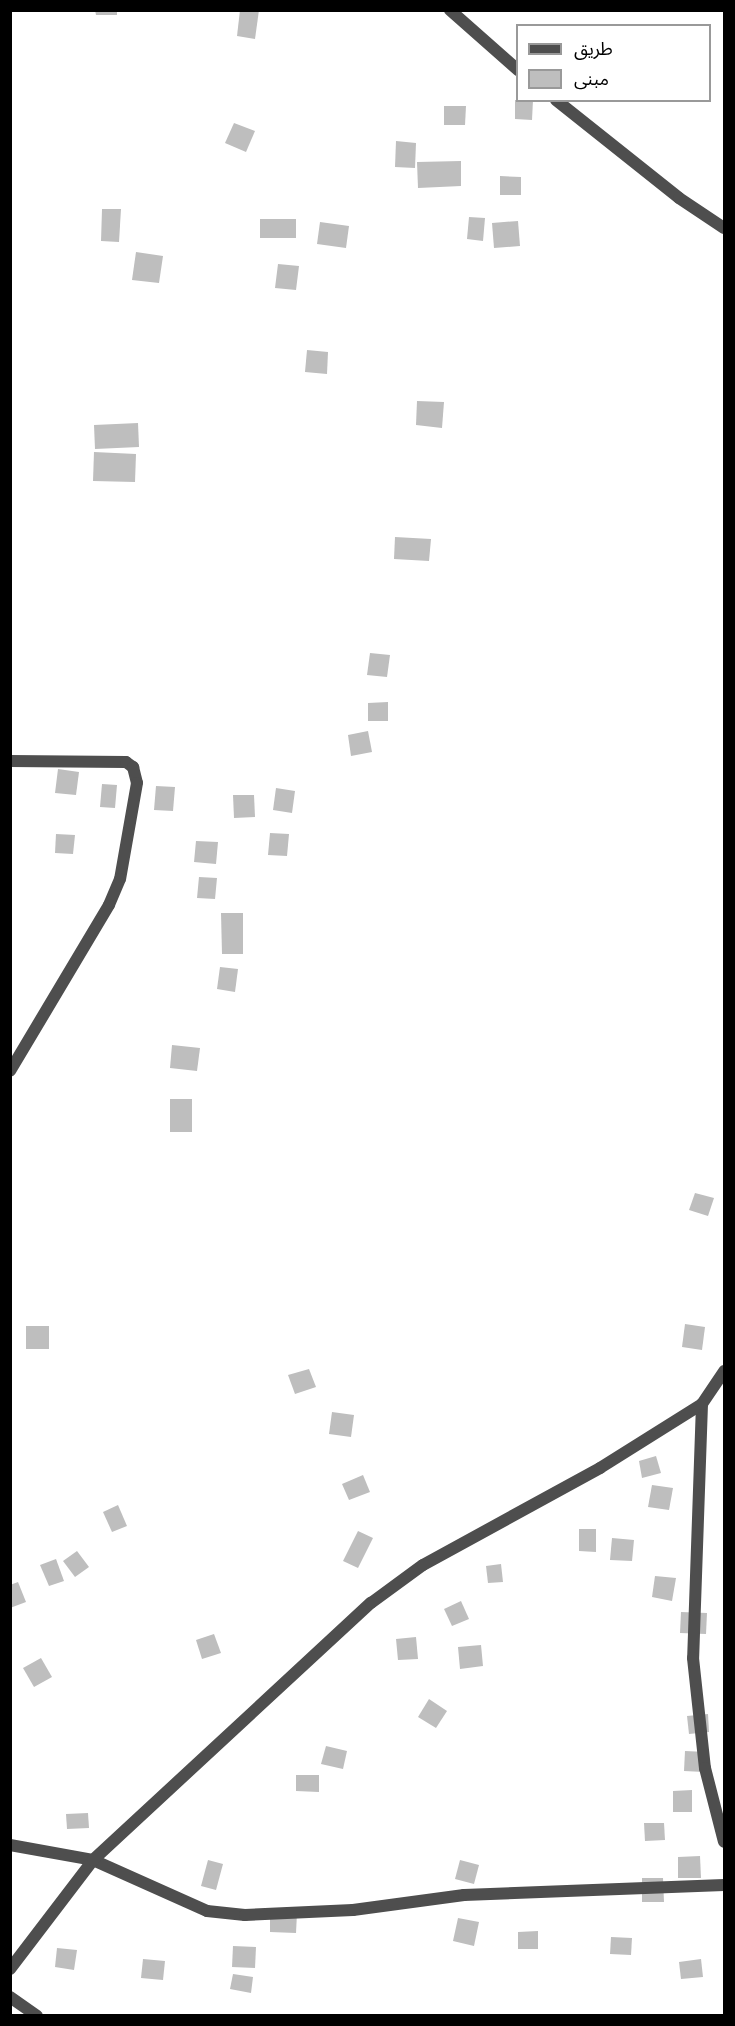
<!DOCTYPE html>
<meta charset="utf-8">
<style>
body{margin:0}
#map{position:relative;width:735px;height:2026px;overflow:hidden;background:#fff;font-family:Overpass,"Noto Sans Arabic",sans-serif}
div>[style]{position:absolute}
.building>*{inset:0;background:#bebebe}
.minor>*{height:12px;margin:-6px;padding:0 6px;transform-origin:6px;border-radius:6px;background:#4e4e4e}
span{translate:-50% -50%;white-space:nowrap;text-align:center;line-height:1.15;-webkit-text-stroke:4.5px #fff;paint-order:stroke}
.frame{position:absolute;inset:0;border:12px solid #000;pointer-events:none}
.legend{position:absolute;left:516px;top:24px;width:195px;height:78px;box-sizing:border-box;background:#fff;border:2px solid #999;margin:0;padding:8px 10px;list-style:none;font-size:18px;color:#000}
.legend li{display:flex;align-items:center;gap:12px;height:30px}
.legend b{width:30px;border:2px solid #999}
</style>
<div id="map">
<div class="building">
<div style="clip-path:polygon(95px 10px,117px 10px,117px 15px,96px 15px)"></div>
<div style="clip-path:polygon(240px 10px,259px 10px,255px 39px,237px 36px)"></div>
<div style="clip-path:polygon(515px 100px,533px 100px,532px 120px,515px 119px)"></div>
<div style="clip-path:polygon(444px 106px,466px 106px,465px 125px,444px 125px)"></div>
<div style="clip-path:polygon(234px 123px,255px 131px,246px 152px,225px 143px)"></div>
<div style="clip-path:polygon(396px 141px,416px 143px,415px 168px,395px 167px)"></div>
<div style="clip-path:polygon(461px 161px,461px 186px,418px 188px,417px 162px)"></div>
<div style="clip-path:polygon(500px 176px,521px 177px,521px 195px,500px 195px)"></div>
<div style="clip-path:polygon(102px 209px,121px 209px,119px 242px,101px 241px)"></div>
<div style="clip-path:polygon(469px 217px,485px 218px,483px 241px,467px 239px)"></div>
<div style="clip-path:polygon(260px 219px,296px 219px,296px 238px,260px 238px)"></div>
<div style="clip-path:polygon(518px 221px,520px 246px,494px 248px,492px 223px)"></div>
<div style="clip-path:polygon(320px 222px,349px 226px,346px 248px,317px 244px)"></div>
<div style="clip-path:polygon(136px 252px,163px 256px,159px 283px,132px 280px)"></div>
<div style="clip-path:polygon(278px 264px,299px 266px,296px 290px,275px 288px)"></div>
<div style="clip-path:polygon(307px 350px,328px 352px,327px 374px,305px 372px)"></div>
<div style="clip-path:polygon(417px 401px,444px 402px,442px 428px,416px 425px)"></div>
<div style="clip-path:polygon(138px 423px,139px 447px,95px 449px,94px 425px)"></div>
<div style="clip-path:polygon(94px 452px,136px 454px,135px 482px,93px 481px)"></div>
<div style="clip-path:polygon(395px 537px,431px 539px,429px 561px,394px 559px)"></div>
<div style="clip-path:polygon(370px 653px,390px 655px,387px 677px,367px 675px)"></div>
<div style="clip-path:polygon(388px 702px,388px 721px,368px 721px,368px 703px)"></div>
<div style="clip-path:polygon(368px 731px,372px 752px,351px 756px,348px 735px)"></div>
<div style="clip-path:polygon(58px 769px,79px 772px,76px 795px,55px 793px)"></div>
<div style="clip-path:polygon(102px 784px,117px 785px,115px 808px,100px 807px)"></div>
<div style="clip-path:polygon(156px 786px,175px 787px,173px 811px,154px 810px)"></div>
<div style="clip-path:polygon(276px 788px,295px 791px,292px 813px,273px 810px)"></div>
<div style="clip-path:polygon(233px 795px,254px 795px,255px 817px,234px 818px)"></div>
<div style="clip-path:polygon(270px 833px,289px 834px,287px 856px,268px 855px)"></div>
<div style="clip-path:polygon(56px 834px,75px 835px,73px 854px,55px 853px)"></div>
<div style="clip-path:polygon(196px 841px,218px 842px,216px 864px,194px 862px)"></div>
<div style="clip-path:polygon(199px 877px,217px 878px,215px 899px,197px 898px)"></div>
<div style="clip-path:polygon(221px 913px,243px 913px,243px 954px,222px 954px)"></div>
<div style="clip-path:polygon(220px 967px,238px 969px,235px 992px,217px 989px)"></div>
<div style="clip-path:polygon(172px 1045px,200px 1048px,197px 1071px,170px 1068px)"></div>
<div style="clip-path:polygon(170px 1099px,192px 1099px,192px 1132px,170px 1132px)"></div>
<div style="clip-path:polygon(695px 1193px,714px 1198px,708px 1216px,689px 1210px)"></div>
<div style="clip-path:polygon(685px 1324px,705px 1327px,702px 1350px,682px 1347px)"></div>
<div style="clip-path:polygon(26px 1326px,49px 1326px,49px 1349px,26px 1349px)"></div>
<div style="clip-path:polygon(309px 1369px,316px 1387px,295px 1394px,288px 1375px)"></div>
<div style="clip-path:polygon(332px 1412px,354px 1415px,351px 1437px,329px 1434px)"></div>
<div style="clip-path:polygon(656px 1456px,661px 1473px,642px 1478px,639px 1461px)"></div>
<div style="clip-path:polygon(363px 1475px,370px 1492px,349px 1500px,342px 1484px)"></div>
<div style="clip-path:polygon(652px 1485px,673px 1488px,669px 1510px,648px 1507px)"></div>
<div style="clip-path:polygon(118px 1505px,127px 1526px,112px 1532px,103px 1512px)"></div>
<div style="clip-path:polygon(579px 1529px,596px 1529px,596px 1552px,579px 1551px)"></div>
<div style="clip-path:polygon(358px 1531px,373px 1538px,358px 1568px,343px 1561px)"></div>
<div style="clip-path:polygon(612px 1538px,634px 1540px,632px 1561px,610px 1560px)"></div>
<div style="clip-path:polygon(77px 1551px,89px 1567px,75px 1577px,63px 1561px)"></div>
<div style="clip-path:polygon(56px 1559px,64px 1581px,49px 1586px,40px 1565px)"></div>
<div style="clip-path:polygon(501px 1564px,503px 1582px,488px 1583px,486px 1566px)"></div>
<div style="clip-path:polygon(655px 1576px,676px 1578px,672px 1601px,652px 1597px)"></div>
<div style="clip-path:polygon(18px 1582px,26px 1602px,10px 1608px,10px 1585px)"></div>
<div style="clip-path:polygon(461px 1601px,469px 1619px,452px 1626px,444px 1609px)"></div>
<div style="clip-path:polygon(681px 1612px,707px 1613px,706px 1634px,680px 1633px)"></div>
<div style="clip-path:polygon(214px 1634px,221px 1653px,202px 1659px,196px 1640px)"></div>
<div style="clip-path:polygon(416px 1637px,418px 1659px,398px 1660px,396px 1639px)"></div>
<div style="clip-path:polygon(481px 1645px,483px 1666px,460px 1669px,458px 1647px)"></div>
<div style="clip-path:polygon(41px 1658px,52px 1677px,34px 1687px,23px 1668px)"></div>
<div style="clip-path:polygon(429px 1699px,447px 1711px,436px 1728px,418px 1717px)"></div>
<div style="clip-path:polygon(708px 1714px,709px 1732px,689px 1734px,687px 1716px)"></div>
<div style="clip-path:polygon(326px 1746px,347px 1751px,343px 1769px,321px 1764px)"></div>
<div style="clip-path:polygon(685px 1751px,706px 1752px,704px 1772px,684px 1771px)"></div>
<div style="clip-path:polygon(296px 1775px,319px 1775px,319px 1792px,296px 1791px)"></div>
<div style="clip-path:polygon(692px 1790px,692px 1812px,673px 1812px,673px 1791px)"></div>
<div style="clip-path:polygon(88px 1813px,89px 1828px,67px 1829px,66px 1814px)"></div>
<div style="clip-path:polygon(644px 1823px,664px 1823px,665px 1840px,645px 1841px)"></div>
<div style="clip-path:polygon(700px 1856px,701px 1878px,678px 1878px,678px 1857px)"></div>
<div style="clip-path:polygon(208px 1860px,223px 1864px,216px 1890px,201px 1886px)"></div>
<div style="clip-path:polygon(460px 1860px,479px 1865px,474px 1884px,455px 1879px)"></div>
<div style="clip-path:polygon(642px 1878px,663px 1878px,664px 1902px,642px 1902px)"></div>
<div style="clip-path:polygon(270px 1913px,297px 1913px,296px 1933px,270px 1932px)"></div>
<div style="clip-path:polygon(458px 1918px,479px 1922px,474px 1946px,453px 1941px)"></div>
<div style="clip-path:polygon(538px 1931px,538px 1949px,518px 1949px,518px 1932px)"></div>
<div style="clip-path:polygon(611px 1937px,632px 1938px,631px 1955px,610px 1954px)"></div>
<div style="clip-path:polygon(233px 1946px,256px 1947px,255px 1968px,232px 1967px)"></div>
<div style="clip-path:polygon(57px 1948px,77px 1950px,74px 1970px,55px 1967px)"></div>
<div style="clip-path:polygon(143px 1959px,165px 1961px,163px 1980px,141px 1978px)"></div>
<div style="clip-path:polygon(701px 1959px,703px 1977px,681px 1979px,679px 1962px)"></div>
<div style="clip-path:polygon(233px 1974px,253px 1977px,251px 1993px,230px 1989px)"></div>
</div>
<div class="minor">
<div style="left:450px;top:10px;width:91px;rotate:41.4deg"></div>
<div style="left:556px;top:100px;width:157px;rotate:38.5deg"></div>
<div style="left:679px;top:198px;width:54px;rotate:33.7deg"></div>
<div style="left:10px;top:761px;width:116px;rotate:0.5deg"></div>
<div style="left:126px;top:762px;width:9px;rotate:36deg"></div>
<div style="left:133px;top:767px;width:16px;rotate:76deg"></div>
<div style="left:137px;top:783px;width:97px;rotate:100deg"></div>
<div style="left:120px;top:879px;width:28px;rotate:113deg"></div>
<div style="left:109px;top:905px;width:193px;rotate:120.8deg"></div>
<div style="left:702px;top:1404px;width:254px;rotate:92deg"></div>
<div style="left:693px;top:1658px;width:111px;rotate:83.8deg"></div>
<div style="left:705px;top:1768px;width:76px;rotate:75.6deg"></div>
<div style="left:10px;top:1845px;width:84px;rotate:10.2deg"></div>
<div style="left:93px;top:1860px;width:125px;rotate:24.1deg"></div>
<div style="left:207px;top:1911px;width:38px;rotate:6deg"></div>
<div style="left:245px;top:1915px;width:108px;rotate:-2.7deg"></div>
<div style="left:353px;top:1910px;width:112px;rotate:-7.7deg"></div>
<div style="left:464px;top:1895px;width:260px;rotate:-2.2deg"></div>
<div style="left:10px;top:1969px;width:137px;rotate:-52.7deg"></div>
<div style="left:93px;top:1860px;width:379px;rotate:-42.8deg"></div>
<div style="left:371px;top:1603px;width:64px;rotate:-36.2deg"></div>
<div style="left:423px;top:1565px;width:202px;rotate:-28.7deg"></div>
<div style="left:600px;top:1468px;width:120px;rotate:-32.1deg"></div>
<div style="left:702px;top:1404px;width:40px;rotate:-56deg"></div>
<div style="left:10px;top:1997px;width:33px;rotate:35deg"></div>
</div>
<div class="frame"></div>
<ul class="legend">
<li><b style="height:8px;background:#4e4e4e"></b>طريق</li>
<li><b style="height:16px;background:#bebebe"></b>مبنى</li>
</ul>
</div>
